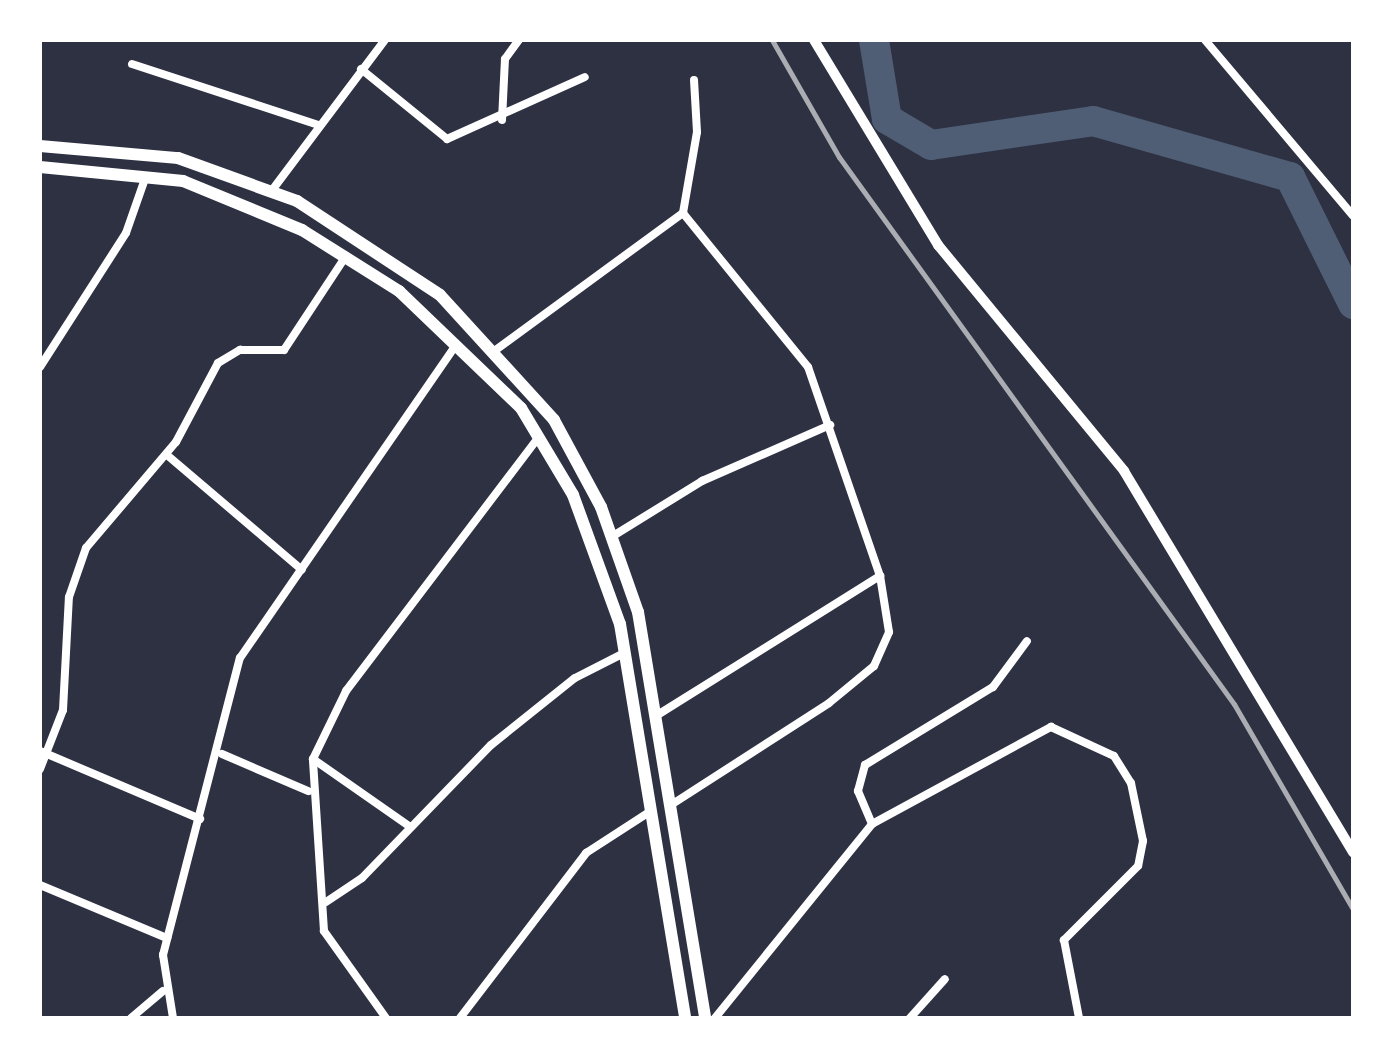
<!DOCTYPE html>
<style>
body{margin:0}
#map{position:relative;width:1393px;height:1058px;overflow:hidden;background:#2d3142;font-family:Spectral,serif}
div>[style]{position:absolute}
.river>*{height:30px;margin:-15px;padding:0 15px;transform-origin:15px;border-radius:15px;background:#4f5d75}
.minor>*{height:8px;margin:-4px;padding:0 4px;transform-origin:4px;border-radius:4px;background:#fff}
.tertiary>*{height:10px;margin:-5px;padding:0 5px;transform-origin:5px;border-radius:5px;background:#fff}
.primary>*{height:12px;margin:-6px;padding:0 6px;transform-origin:6px;border-radius:6px;background:#fff}
.rail>*{height:5px;margin:-2.5px;padding:0 2.5px;transform-origin:2.5px;border-radius:2.5px;background:#abadb3}
span{translate:-50% -50%;white-space:nowrap;text-align:center;line-height:1.15;-webkit-text-stroke:9px #fff;paint-order:stroke}
.frame{position:absolute;inset:0;border:42px solid #fff;pointer-events:none}
</style>
<div id="map">
<div class="river">
<div style="left:874px;top:40px;width:80px;rotate:80.7deg"></div>
<div style="left:887px;top:119px;width:51px;rotate:30.6deg"></div>
<div style="left:931px;top:145px;width:164px;rotate:-8.4deg"></div>
<div style="left:1093px;top:121px;width:205px;rotate:15.9deg"></div>
<div style="left:1290px;top:177px;width:142px;rotate:63.6deg"></div>
</div>
<div class="minor">
<div style="left:1205px;top:40px;width:230px;rotate:49.9deg"></div>
<div style="left:132px;top:64px;width:197px;rotate:18.1deg"></div>
<div style="left:361px;top:69px;width:111px;rotate:39.1deg"></div>
<div style="left:447px;top:139px;width:151px;rotate:-24.2deg"></div>
<div style="left:502px;top:120px;width:61px;rotate:-87.2deg"></div>
<div style="left:505px;top:59px;width:24px;rotate:-54deg"></div>
<div style="left:273px;top:189px;width:186px;rotate:-53.1deg"></div>
<div style="left:497px;top:349px;width:230px;rotate:-36.2deg"></div>
<div style="left:683px;top:213px;width:82px;rotate:-80.2deg"></div>
<div style="left:697px;top:132px;width:52px;rotate:-93.3deg"></div>
<div style="left:40px;top:367px;width:159px;rotate:-57.3deg"></div>
<div style="left:126px;top:233px;width:60px;rotate:-70.7deg"></div>
<div style="left:167px;top:455px;width:177px;rotate:40.4deg"></div>
<div style="left:613px;top:536px;width:105px;rotate:-31.7deg"></div>
<div style="left:702px;top:481px;width:140px;rotate:-23.6deg"></div>
<div style="left:659px;top:714px;width:261px;rotate:-32deg"></div>
<div style="left:40px;top:751px;width:174px;rotate:23deg"></div>
<div style="left:222px;top:754px;width:94px;rotate:23.3deg"></div>
<div style="left:313px;top:759px;width:117px;rotate:34.9deg"></div>
<div style="left:40px;top:769px;width:63px;rotate:-68.7deg"></div>
<div style="left:63px;top:710px;width:113px;rotate:-87deg"></div>
<div style="left:69px;top:597px;width:52px;rotate:-70.9deg"></div>
<div style="left:86px;top:548px;width:139px;rotate:-49.7deg"></div>
<div style="left:176px;top:442px;width:89px;rotate:-62deg"></div>
<div style="left:218px;top:363px;width:26px;rotate:-31deg"></div>
<div style="left:240px;top:350px;width:44px"></div>
<div style="left:284px;top:350px;width:113px;rotate:-56.6deg"></div>
<div style="left:674px;top:803px;width:184px;rotate:-32.8deg"></div>
<div style="left:829px;top:703px;width:58px;rotate:-39.4deg"></div>
<div style="left:874px;top:666px;width:37px;rotate:-66deg"></div>
<div style="left:889px;top:632px;width:57px;rotate:-99.1deg"></div>
<div style="left:880px;top:576px;width:221px;rotate:-109deg"></div>
<div style="left:808px;top:367px;width:198px;rotate:-129.1deg"></div>
<div style="left:872px;top:824px;width:36px;rotate:-113deg"></div>
<div style="left:858px;top:791px;width:27px;rotate:-75deg"></div>
<div style="left:865px;top:765px;width:150px;rotate:-31.4deg"></div>
<div style="left:993px;top:687px;width:57px;rotate:-53.5deg"></div>
<div style="left:40px;top:885px;width:138px;rotate:22.7deg"></div>
<div style="left:326px;top:902px;width:43px;rotate:-33.7deg"></div>
<div style="left:362px;top:878px;width:185px;rotate:-45.9deg"></div>
<div style="left:491px;top:745px;width:107px;rotate:-38.6deg"></div>
<div style="left:575px;top:678px;width:57px;rotate:-27deg"></div>
<div style="left:131px;top:1018px;width:42px;rotate:-40.2deg"></div>
<div style="left:173px;top:1018px;width:64px;rotate:-99deg"></div>
<div style="left:163px;top:955px;width:307px;rotate:-75.5deg"></div>
<div style="left:240px;top:658px;width:380px;rotate:-55.4deg"></div>
<div style="left:386px;top:1018px;width:107px;rotate:-125.5deg"></div>
<div style="left:324px;top:931px;width:172px;rotate:-93.7deg"></div>
<div style="left:313px;top:759px;width:76px;rotate:-64.1deg"></div>
<div style="left:346px;top:691px;width:318px;rotate:-52.8deg"></div>
<div style="left:460px;top:1018px;width:208px;rotate:-52.6deg"></div>
<div style="left:586px;top:853px;width:77px;rotate:-32.9deg"></div>
<div style="left:715px;top:1018px;width:250px;rotate:-51deg"></div>
<div style="left:872px;top:824px;width:204px;rotate:-28.5deg"></div>
<div style="left:1051px;top:727px;width:69px;rotate:24.7deg"></div>
<div style="left:1114px;top:756px;width:32px;rotate:58deg"></div>
<div style="left:1131px;top:783px;width:59px;rotate:78.3deg"></div>
<div style="left:1143px;top:841px;width:25px;rotate:101deg"></div>
<div style="left:1138px;top:866px;width:105px;rotate:135deg"></div>
<div style="left:1064px;top:940px;width:79px;rotate:79.1deg"></div>
<div style="left:910px;top:1018px;width:52px;rotate:-48.1deg"></div>
</div>
<div class="tertiary">
<div style="left:814px;top:40px;width:240px;rotate:58.8deg"></div>
<div style="left:938px;top:245px;width:293px;rotate:50.5deg"></div>
<div style="left:1124px;top:471px;width:445px;rotate:59deg"></div>
</div>
<div class="primary">
<div style="left:40px;top:146px;width:139px;rotate:5deg"></div>
<div style="left:178px;top:158px;width:127px;rotate:19.9deg"></div>
<div style="left:297px;top:201px;width:171px;rotate:33.3deg"></div>
<div style="left:440px;top:295px;width:169px;rotate:47.6deg"></div>
<div style="left:554px;top:420px;width:99px;rotate:61.6deg"></div>
<div style="left:601px;top:507px;width:111px;rotate:70.6deg"></div>
<div style="left:638px;top:612px;width:411px;rotate:80.6deg"></div>
<div style="left:40px;top:167px;width:144px;rotate:5.6deg"></div>
<div style="left:183px;top:181px;width:129px;rotate:22.4deg"></div>
<div style="left:302px;top:230px;width:115px;rotate:32.2deg"></div>
<div style="left:399px;top:291px;width:169px;rotate:43.8deg"></div>
<div style="left:521px;top:408px;width:101px;rotate:59.1deg"></div>
<div style="left:573px;top:495px;width:137px;rotate:70deg"></div>
<div style="left:620px;top:624px;width:399px;rotate:80.6deg"></div>
</div>
<div class="rail">
<div style="left:772px;top:40px;width:135px;rotate:60.2deg"></div>
<div style="left:839px;top:157px;width:675px;rotate:54.17deg"></div>
<div style="left:1234px;top:704px;width:237px;rotate:59.9deg"></div>
</div>
<div class="frame"></div>
</div>
